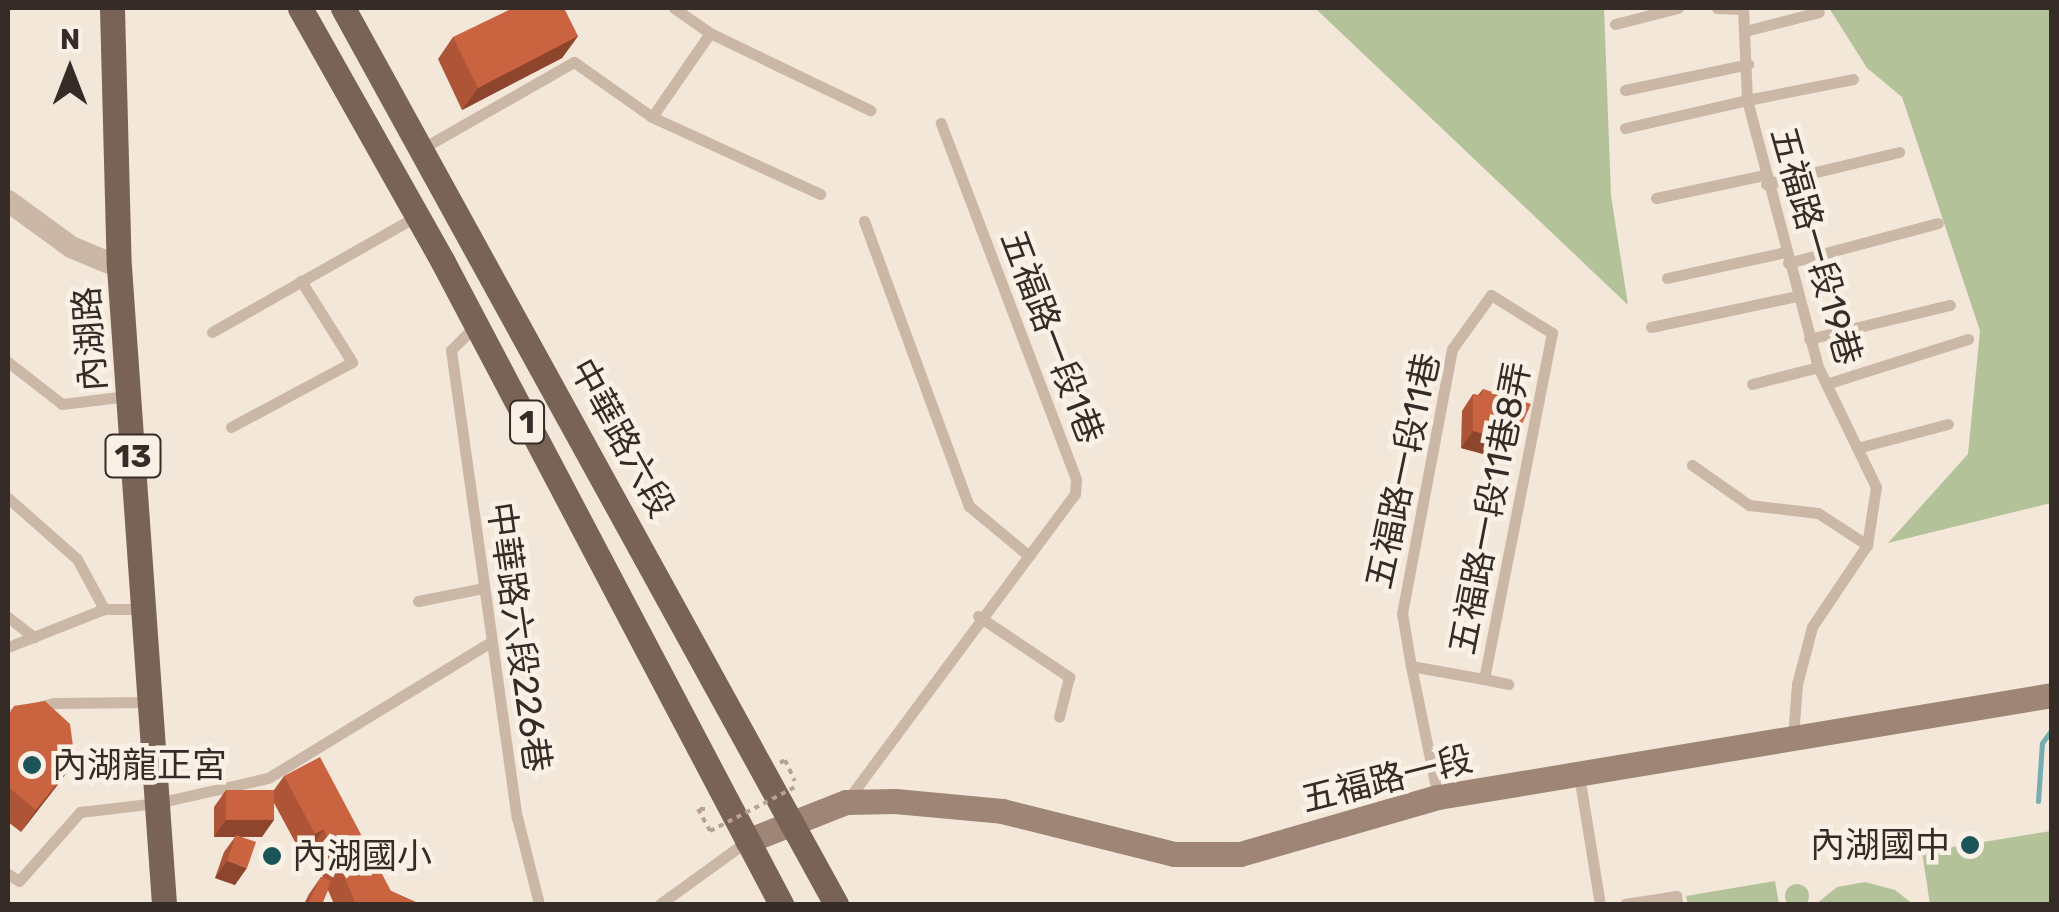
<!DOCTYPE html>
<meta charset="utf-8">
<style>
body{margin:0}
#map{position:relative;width:2059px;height:912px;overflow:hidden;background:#f2e7d9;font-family:Rubik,"Noto Sans TC",sans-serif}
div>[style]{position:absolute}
.green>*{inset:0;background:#b4c299}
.round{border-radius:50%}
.stream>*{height:5px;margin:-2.5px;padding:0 2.5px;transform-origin:2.5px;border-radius:2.5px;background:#77adb0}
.path>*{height:4px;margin-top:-2px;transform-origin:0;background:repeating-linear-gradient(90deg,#b7a18f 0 5px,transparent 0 10px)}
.lane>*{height:11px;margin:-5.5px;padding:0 5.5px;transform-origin:5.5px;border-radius:5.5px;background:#cbb7a5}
.street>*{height:22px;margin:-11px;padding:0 11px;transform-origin:11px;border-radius:11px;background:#cbb7a5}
.secondary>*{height:25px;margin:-12.5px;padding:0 12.5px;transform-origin:12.5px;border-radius:12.5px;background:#9e8576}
.primary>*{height:25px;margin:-12.5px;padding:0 12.5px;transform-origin:12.5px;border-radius:12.5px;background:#796357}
.path-bridge>*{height:4px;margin-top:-2px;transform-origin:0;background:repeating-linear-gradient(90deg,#b7a18f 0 5px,transparent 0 10px)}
.wall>*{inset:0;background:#ae5537}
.shaded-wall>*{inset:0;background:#8d452d}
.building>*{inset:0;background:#ca6340}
.dots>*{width:28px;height:28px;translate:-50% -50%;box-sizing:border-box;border:5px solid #faf1e6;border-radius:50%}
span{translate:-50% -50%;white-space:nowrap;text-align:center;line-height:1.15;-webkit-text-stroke:9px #faf1e6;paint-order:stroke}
.shield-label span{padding:2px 8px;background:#faf1e6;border:2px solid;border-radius:8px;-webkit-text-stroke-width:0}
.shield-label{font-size:32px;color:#362c27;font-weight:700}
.street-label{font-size:35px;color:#362c27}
.poi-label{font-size:35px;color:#362c27}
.left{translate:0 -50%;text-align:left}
.right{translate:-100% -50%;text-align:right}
.frame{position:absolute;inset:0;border:10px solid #362c27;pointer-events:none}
.north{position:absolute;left:20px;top:20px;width:100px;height:100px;-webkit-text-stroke:8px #faf1e6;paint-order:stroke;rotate:0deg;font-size:28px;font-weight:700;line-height:40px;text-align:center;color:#362c27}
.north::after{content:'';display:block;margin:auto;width:35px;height:45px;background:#362c27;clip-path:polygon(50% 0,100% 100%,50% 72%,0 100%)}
</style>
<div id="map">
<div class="green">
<div style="clip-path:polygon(1315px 8px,1604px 8px,1611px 196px,1628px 305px)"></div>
<div style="clip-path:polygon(1829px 8px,2051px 8px,2051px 503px,1888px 543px,1968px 454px,1980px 331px,1902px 97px,1867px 68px)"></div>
<div style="clip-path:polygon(2051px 831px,2051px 904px,1930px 904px,1922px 852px)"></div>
<div style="clip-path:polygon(1775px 881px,1779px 904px,1688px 904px,1686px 896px)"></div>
<div style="clip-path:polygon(1865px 882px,1895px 890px,1913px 904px,1816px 904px,1837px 887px)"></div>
<div class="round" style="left:1785px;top:884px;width:24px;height:24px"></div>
</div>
<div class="stream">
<div style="left:2038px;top:801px;width:58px;rotate:-86.1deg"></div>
<div style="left:2042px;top:743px;width:17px;rotate:-54deg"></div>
</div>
<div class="path">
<div style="left:780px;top:763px;width:6px;rotate:-31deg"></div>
<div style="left:785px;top:760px;width:23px;rotate:65deg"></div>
<div style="left:705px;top:809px;width:7px;rotate:180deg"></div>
<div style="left:698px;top:809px;width:25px;rotate:61deg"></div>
</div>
<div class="lane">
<div style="left:674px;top:8px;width:44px;rotate:34.8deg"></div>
<div style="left:710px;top:33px;width:178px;rotate:25.7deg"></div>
<div style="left:1717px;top:8px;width:26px;rotate:2deg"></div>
<div style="left:1743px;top:9px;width:91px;rotate:87.5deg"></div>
<div style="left:1747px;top:100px;width:108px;rotate:-11.2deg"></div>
<div style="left:1615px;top:24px;width:65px;rotate:-14.3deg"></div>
<div style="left:1749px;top:30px;width:72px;rotate:-14.4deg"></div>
<div style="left:1625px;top:90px;width:126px;rotate:-11.9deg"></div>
<div style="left:652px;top:117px;width:185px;rotate:24.6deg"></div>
<div style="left:1625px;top:128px;width:125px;rotate:-12.9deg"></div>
<div style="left:1747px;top:100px;width:276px;rotate:75.1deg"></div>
<div style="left:1818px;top:367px;width:133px;rotate:64.2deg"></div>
<div style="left:1876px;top:487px;width:59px;rotate:98.8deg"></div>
<div style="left:1867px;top:545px;width:99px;rotate:123.9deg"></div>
<div style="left:1812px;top:627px;width:59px;rotate:104.7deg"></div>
<div style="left:1797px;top:684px;width:53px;rotate:94.3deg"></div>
<div style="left:423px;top:148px;width:174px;rotate:-29.7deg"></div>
<div style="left:574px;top:62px;width:95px;rotate:35.2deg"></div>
<div style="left:652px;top:117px;width:102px;rotate:-55.4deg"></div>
<div style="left:1766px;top:184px;width:137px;rotate:-13.5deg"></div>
<div style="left:1656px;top:198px;width:110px;rotate:-12deg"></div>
<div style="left:864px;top:221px;width:304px;rotate:69.8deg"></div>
<div style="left:969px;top:506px;width:78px;rotate:39.8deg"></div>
<div style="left:1788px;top:263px;width:155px;rotate:-14.9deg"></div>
<div style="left:1667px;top:278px;width:121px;rotate:-12.4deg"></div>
<div style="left:475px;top:326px;width:34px;rotate:135deg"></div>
<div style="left:451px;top:350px;width:472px;rotate:82deg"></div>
<div style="left:517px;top:817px;width:90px;rotate:75.8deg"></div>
<div style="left:1651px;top:327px;width:149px;rotate:-12deg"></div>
<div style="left:212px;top:332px;width:236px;rotate:-29.5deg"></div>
<div style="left:1809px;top:339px;width:145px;rotate:-13.6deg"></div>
<div style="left:8px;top:362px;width:68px;rotate:37.9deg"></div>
<div style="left:62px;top:404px;width:66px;rotate:-6.9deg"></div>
<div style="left:1752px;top:384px;width:68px;rotate:-14.4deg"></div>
<div style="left:1826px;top:384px;width:149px;rotate:-17.6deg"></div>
<div style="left:231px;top:427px;width:137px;rotate:-28.2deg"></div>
<div style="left:352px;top:362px;width:96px;rotate:-122.2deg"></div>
<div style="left:1857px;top:448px;width:94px;rotate:-14.8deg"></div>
<div style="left:1692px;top:465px;width:70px;rotate:35.1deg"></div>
<div style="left:1749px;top:505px;width:69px;rotate:6.6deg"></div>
<div style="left:1818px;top:513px;width:59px;rotate:33.1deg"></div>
<div style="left:8px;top:498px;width:92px;rotate:41.5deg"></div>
<div style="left:77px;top:559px;width:57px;rotate:61.6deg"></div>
<div style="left:418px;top:601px;width:66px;rotate:-11.3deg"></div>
<div style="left:978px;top:616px;width:110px;rotate:33.8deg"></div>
<div style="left:1069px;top:677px;width:41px;rotate:104deg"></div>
<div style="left:8px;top:617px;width:33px;rotate:38deg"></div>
<div style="left:8px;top:647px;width:103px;rotate:-21.6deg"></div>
<div style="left:104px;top:609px;width:40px"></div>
<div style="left:1411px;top:666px;width:74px;rotate:10.1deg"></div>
<div style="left:1484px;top:679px;width:353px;rotate:-78.9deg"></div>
<div style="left:1552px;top:333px;width:72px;rotate:-148.1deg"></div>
<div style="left:1491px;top:295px;width:67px;rotate:125.8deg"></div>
<div style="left:1452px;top:349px;width:269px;rotate:100.7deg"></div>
<div style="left:1402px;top:613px;width:54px;rotate:80.4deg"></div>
<div style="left:1411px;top:666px;width:134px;rotate:78.4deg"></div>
<div style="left:1484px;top:679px;width:25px;rotate:12deg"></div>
<div style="left:8px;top:715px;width:48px;rotate:-14.6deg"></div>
<div style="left:54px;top:703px;width:96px;rotate:-0.6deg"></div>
<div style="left:1579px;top:775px;width:131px;rotate:80.8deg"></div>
<div style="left:849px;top:798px;width:379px;rotate:-53.4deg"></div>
<div style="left:1075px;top:494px;width:15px;rotate:-86deg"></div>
<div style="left:1076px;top:479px;width:381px;rotate:-110.8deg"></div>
<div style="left:8px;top:874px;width:13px;rotate:32deg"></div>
<div style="left:19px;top:881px;width:92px;rotate:-48.5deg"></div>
<div style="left:80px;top:812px;width:78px;rotate:-6.7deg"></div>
<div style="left:157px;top:803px;width:114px;rotate:-12.7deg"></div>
<div style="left:268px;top:778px;width:261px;rotate:-31.4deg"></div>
<div style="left:660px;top:904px;width:107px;rotate:-35.9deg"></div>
<div style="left:1625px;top:904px;width:52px;rotate:-8.9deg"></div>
<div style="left:1676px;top:896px;width:8px;rotate:83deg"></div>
</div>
<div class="street">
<div style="left:8px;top:201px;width:78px;rotate:36.1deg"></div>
<div style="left:71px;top:247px;width:52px;rotate:22.6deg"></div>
</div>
<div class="secondary">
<div style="left:747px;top:841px;width:106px;rotate:-21.5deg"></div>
<div style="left:846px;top:802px;width:49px;rotate:-1.2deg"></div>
<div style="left:895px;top:801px;width:107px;rotate:5.3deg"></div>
<div style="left:1002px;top:811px;width:177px;rotate:14deg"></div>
<div style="left:1174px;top:854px;width:66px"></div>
<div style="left:1240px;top:854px;width:206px;rotate:-16.1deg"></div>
<div style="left:1438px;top:797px;width:622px;rotate:-9.43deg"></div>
</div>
<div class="primary">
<div style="left:112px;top:8px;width:259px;rotate:88.5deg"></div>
<div style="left:119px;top:267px;width:639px;rotate:85.96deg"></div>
<div style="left:300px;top:8px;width:291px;rotate:60.6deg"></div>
<div style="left:443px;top:262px;width:726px;rotate:62.23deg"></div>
<div style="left:343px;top:8px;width:1023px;rotate:61.18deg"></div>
</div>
<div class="path-bridge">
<div style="left:710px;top:831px;width:98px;rotate:-27.3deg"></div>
</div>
<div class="wall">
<div style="clip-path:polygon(578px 36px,562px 58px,462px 110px,438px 59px,453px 37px)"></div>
<div style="clip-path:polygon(1483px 389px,1514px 442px,1502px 459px,1461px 448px,1462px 411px,1473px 394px,1478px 395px)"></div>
<div style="clip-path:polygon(8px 716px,59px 783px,21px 832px,8px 822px)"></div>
<div style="clip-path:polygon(284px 776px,391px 891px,420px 904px,334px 904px,328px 890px,322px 904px,304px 904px,309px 894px,321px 877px,323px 877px,310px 848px,301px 853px,274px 803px,262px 837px,241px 837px,235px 885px,215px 878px,224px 852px,235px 837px,214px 837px,214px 807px,226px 790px,274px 790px)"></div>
</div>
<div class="shaded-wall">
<div style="clip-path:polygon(578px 36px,562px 58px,462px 110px,478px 88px)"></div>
<div style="clip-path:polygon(1473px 431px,1514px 442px,1502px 459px,1461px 448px)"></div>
<div style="clip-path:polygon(75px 761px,59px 783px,21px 832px,36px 810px)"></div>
<div style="clip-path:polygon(226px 820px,274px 820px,262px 837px,214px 837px)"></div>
<div style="clip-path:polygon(324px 829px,310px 848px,301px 853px,315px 834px)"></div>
<div style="clip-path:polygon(227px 861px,247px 868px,235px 885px,215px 878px)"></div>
</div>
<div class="building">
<div style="clip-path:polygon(513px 8px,564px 8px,578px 36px,478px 88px,453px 37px)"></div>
<div style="clip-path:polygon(1483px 389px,1531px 404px,1514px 442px,1473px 431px,1473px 394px,1481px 396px)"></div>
<div style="clip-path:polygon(45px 701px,70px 724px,75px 761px,36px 810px,8px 787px,8px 716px,14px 706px)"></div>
<div style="clip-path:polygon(320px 757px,391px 891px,420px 904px,356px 904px,324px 829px,315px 834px,284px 776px)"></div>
<div style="clip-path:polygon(226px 790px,274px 790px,274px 820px,226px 820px)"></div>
<div style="clip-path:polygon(236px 835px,256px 842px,247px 868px,227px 861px)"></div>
<div style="clip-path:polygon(321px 877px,331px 881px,322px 904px,308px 904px)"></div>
</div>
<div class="dots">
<div style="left:32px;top:765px;background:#1b5459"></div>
<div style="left:1970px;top:845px;background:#1b5459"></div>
<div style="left:272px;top:856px;background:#1b5459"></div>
</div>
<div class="shield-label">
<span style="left:527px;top:422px">1</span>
<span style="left:133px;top:456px">13</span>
</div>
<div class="street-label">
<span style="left:1816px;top:246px;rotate:74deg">五福路一段19巷</span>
<span style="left:1052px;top:337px;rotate:69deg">五福路一段1巷</span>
<span style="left:90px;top:339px;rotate:-94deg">內湖路</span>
<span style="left:622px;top:438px;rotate:61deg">中華路六段</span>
<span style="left:1403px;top:471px;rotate:-78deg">五福路一段11巷</span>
<span style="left:1490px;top:508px;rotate:-79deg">五福路一段11巷8弄</span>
<span style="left:519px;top:637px;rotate:82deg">中華路六段226巷</span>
<span style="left:1387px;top:779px;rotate:-14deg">五福路一段</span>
</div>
<div class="poi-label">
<span class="left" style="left:52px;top:765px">內湖龍正宮</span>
<span class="right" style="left:1950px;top:845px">內湖國中</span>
<span class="left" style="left:292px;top:856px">內湖國小</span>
</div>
<div class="frame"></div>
<div class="north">N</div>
</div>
